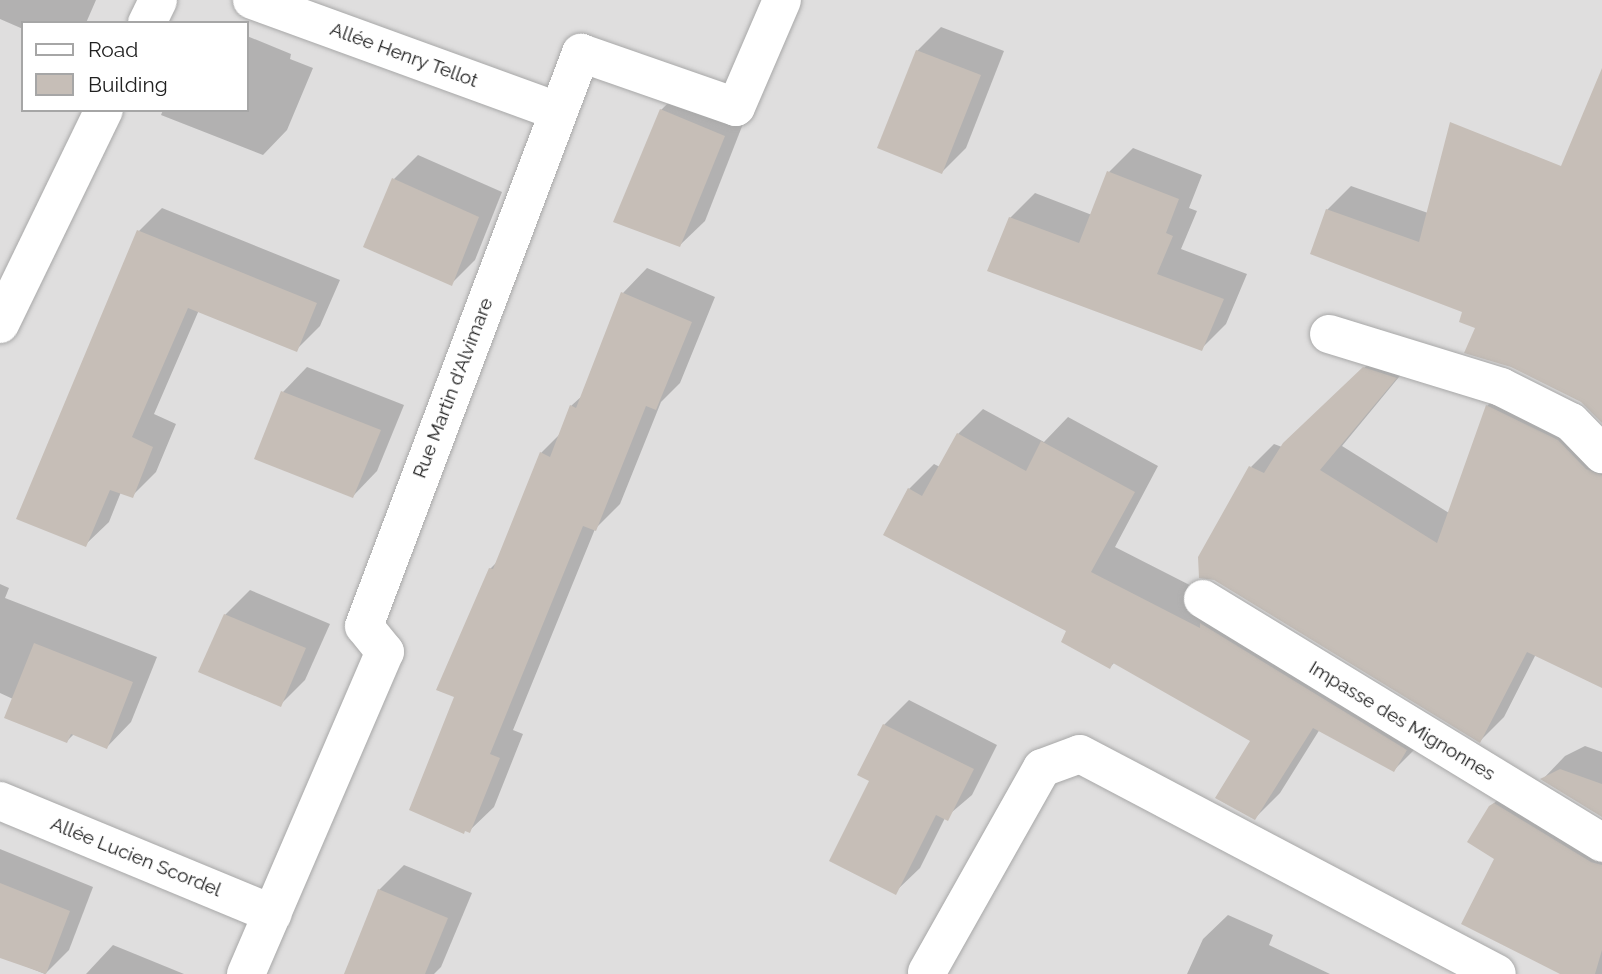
<!DOCTYPE html>
<meta charset="utf-8">
<style>
body{margin:0}
#map{position:relative;width:1602px;height:974px;overflow:hidden;background:#f1efe7;font-family:Raleway,sans-serif}
div>[style]{position:absolute}
.residential>*{inset:0;background:#dfdede}
.shadow>*{inset:0;background:#0003}
.building>*{inset:0;background:#c6beb7}
.roads{filter:drop-shadow(0 0 2px #a8a8a8) drop-shadow(0 0 2px #a8a8a8)}
.minor>*{height:38px;margin:-19px;padding:0 19px;transform-origin:19px;border-radius:19px;background:#fff}
span{translate:-50% -50%;white-space:nowrap;text-align:center;line-height:1.15;-webkit-text-stroke:5px #fff;paint-order:stroke}
.street-label{font-size:19px;color:#212121}
.legend{position:absolute;left:21px;top:21px;width:228px;height:91px;box-sizing:border-box;background:#fff;border:2px solid #a6a6a6;margin:0;padding:9px 12px;list-style:none;font-size:21px;color:#212121}
.legend li{display:flex;align-items:center;gap:14px;height:35px}
.legend b{width:35px;border:2px solid #a6a6a6}
</style>
<div id="map">
<div class="residential">
<div style="clip-path:polygon(evenodd,0 0,1602px 0,1602px 974px,0 974px,0 0,23px 23px,247px 23px,247px 110px,23px 110px,23px 23px)"></div>
</div>
<div class="shadow">
<div style="clip-path:polygon(0 0,96px 0,86px 23px,23px 23px,23px 29px,0 19px)"></div>
<div style="clip-path:polygon(941px 27px,1004px 51px,966px 148px,942px 172px,917px 51px)"></div>
<div style="clip-path:polygon(247px 36px,291px 54px,290px 59px,313px 68px,287px 130px,263px 155px,161px 115px,163px 110px,247px 110px)"></div>
<div style="clip-path:polygon(686px 86px,748px 111px,705px 221px,680px 245px,661px 110px)"></div>
<div style="clip-path:polygon(1133px 148px,1202px 175px,1189px 208px,1197px 211px,1181px 249px,1247px 274px,1226px 324px,1201px 349px,1010px 218px,1035px 193px,1092px 215px,1109px 172px)"></div>
<div style="clip-path:polygon(418px 155px,502px 192px,475px 260px,451px 284px,394px 179px)"></div>
<div style="clip-path:polygon(1351px 186px,1428px 213px,1602px 254px,1602px 421px,1582px 401px,1477px 327px,1465px 311px,1327px 210px)"></div>
<div style="clip-path:polygon(162px 208px,340px 280px,320px 326px,296px 350px,199px 310px,154px 414px,176px 424px,156px 472px,132px 496px,121px 492px,109px 522px,85px 545px,139px 231px)"></div>
<div style="clip-path:polygon(647px 268px,715px 297px,680px 383px,661px 402px,620px 504px,595px 529px,513px 730px,523px 734px,494px 807px,469px 831px,456px 696px,490px 569px,498px 561px,541px 453px,561px 433px,571px 406px,583px 395px,623px 293px)"></div>
<div style="clip-path:polygon(1388px 345px,1418px 354px,1342px 446px,1449px 513px,1487px 406px,1511px 383px,1602px 436px,1602px 686px,1536px 654px,1504px 717px,1480px 741px,1251px 467px,1274px 444px,1282px 447px)"></div>
<div style="clip-path:polygon(307px 367px,404px 405px,377px 471px,353px 496px,283px 392px)"></div>
<div style="clip-path:polygon(983px 409px,1044px 442px,1068px 417px,1158px 466px,1115px 547px,1223px 602px,1419px 745px,1394px 770px,1320px 729px,1280px 793px,1255px 818px,1252px 741px,1115px 662px,1110px 667px,909px 489px,934px 464px,940px 467px,958px 434px)"></div>
<div style="clip-path:polygon(0 584px,9px 588px,5px 598px,157px 657px,131px 722px,107px 747px,74px 734px,67px 741px,13px 699px,0 693px)"></div>
<div style="clip-path:polygon(250px 590px,330px 624px,305px 680px,280px 705px,225px 615px)"></div>
<div style="clip-path:polygon(909px 700px,997px 745px,972px 795px,945px 818px,920px 868px,895px 892px,871px 780px,884px 725px)"></div>
<div style="clip-path:polygon(1585px 746px,1602px 752px,1602px 815px,1543px 779px,1565px 756px)"></div>
<div style="clip-path:polygon(1515px 783px,1602px 831px,1602px 974px,1564px 974px,1496px 858px,1490px 807px)"></div>
<div style="clip-path:polygon(0 849px,93px 887px,69px 950px,45px 974px,0 956px)"></div>
<div style="clip-path:polygon(404px 865px,472px 893px,441px 967px,434px 974px,346px 974px,379px 890px)"></div>
<div style="clip-path:polygon(1228px 915px,1273px 935px,1269px 945px,1330px 974px,1187px 974px,1203px 939px)"></div>
<div style="clip-path:polygon(113px 945px,184px 974px,86px 974px)"></div>
</div>
<div class="building">
<div style="clip-path:polygon(916px 50px,981px 75px,942px 174px,877px 148px)"></div>
<div style="clip-path:polygon(1602px 68px,1602px 423px,1581px 402px,1511px 367px,1464px 353px,1475px 328px,1459px 322px,1462px 312px,1310px 254px,1326px 209px,1419px 242px,1450px 122px,1561px 166px)"></div>
<div style="clip-path:polygon(660px 109px,725px 136px,680px 247px,613px 222px)"></div>
<div style="clip-path:polygon(1107px 171px,1179px 199px,1166px 233px,1173px 236px,1157px 274px,1224px 299px,1202px 351px,987px 271px,1009px 217px,1079px 243px)"></div>
<div style="clip-path:polygon(392px 178px,479px 217px,452px 286px,363px 247px)"></div>
<div style="clip-path:polygon(137px 230px,317px 303px,297px 352px,188px 308px,132px 437px,153px 447px,133px 498px,110px 490px,86px 547px,16px 519px)"></div>
<div style="clip-path:polygon(621px 292px,692px 322px,656px 410px,646px 406px,596px 531px,583px 526px,490px 754px,500px 758px,470px 833px,465px 831px,464px 834px,409px 810px,454px 697px,436px 690px,489px 568px,493px 569px,540px 452px,550px 457px,570px 405px,576px 408px)"></div>
<div style="clip-path:polygon(1363px 367px,1397px 378px,1320px 470px,1437px 543px,1486px 405px,1558px 440px,1586px 469px,1602px 475px,1602px 688px,1527px 652px,1480px 743px,1214px 580px,1199px 578px,1198px 557px,1249px 466px,1264px 473px,1283px 443px)"></div>
<div style="clip-path:polygon(281px 391px,381px 430px,353px 498px,254px 459px)"></div>
<div style="clip-path:polygon(957px 433px,1026px 471px,1041px 441px,1135px 492px,1091px 572px,1200px 628px,1200px 623px,1407px 750px,1394px 772px,1313px 728px,1255px 820px,1215px 798px,1250px 741px,1113px 663px,1110px 669px,1061px 642px,1066px 631px,883px 535px,908px 488px,922px 496px)"></div>
<div style="clip-path:polygon(224px 614px,306px 648px,281px 707px,198px 672px)"></div>
<div style="clip-path:polygon(34px 643px,133px 682px,107px 749px,71px 734px,67px 743px,4px 718px)"></div>
<div style="clip-path:polygon(883px 724px,974px 769px,948px 821px,936px 815px,896px 895px,829px 861px,869px 781px,857px 775px)"></div>
<div style="clip-path:polygon(1560px 769px,1602px 784px,1602px 817px,1540px 779px)"></div>
<div style="clip-path:polygon(1494px 803px,1591px 862px,1602px 865px,1602px 950px,1595px 974px,1560px 974px,1461px 924px,1494px 859px,1467px 842px,1489px 806px)"></div>
<div style="clip-path:polygon(0 883px,70px 911px,46px 974px,0 958px)"></div>
<div style="clip-path:polygon(378px 889px,448px 918px,425px 974px,344px 974px)"></div>
</div>
<div class="roads">
<div class="minor">
<div style="left:252px;top:0;width:325px;rotate:20deg"></div>
<div style="left:147px;top:23px;width:25px;rotate:-64deg"></div>
<div style="left:0;top:324px;width:238px;rotate:-64.1deg"></div>
<div style="left:1329px;top:334px;width:180px;rotate:17.1deg"></div>
<div style="left:1501px;top:387px;width:78px;rotate:26.6deg"></div>
<div style="left:1571px;top:422px;width:45px;rotate:45.9deg"></div>
<div style="left:1203px;top:599px;width:468px;rotate:31.4deg"></div>
<div style="left:0;top:801px;width:295px;rotate:22.5deg"></div>
<div style="left:927px;top:972px;width:234px;rotate:-60.6deg"></div>
<div style="left:1042px;top:768px;width:40px;rotate:-20.2deg"></div>
<div style="left:1080px;top:754px;width:471px;rotate:27.8deg"></div>
<div style="left:246px;top:974px;width:351px;rotate:-66.7deg"></div>
<div style="left:385px;top:652px;width:33px;rotate:-129deg"></div>
<div style="left:364px;top:626px;width:613px;rotate:-69.26deg"></div>
<div style="left:581px;top:53px;width:164px;rotate:19.2deg"></div>
<div style="left:736px;top:107px;width:116px;rotate:-66.7deg"></div>
</div>
</div>
<div class="street-label">
<span style="left:404px;top:55px;rotate:20deg">Allée Henry Tellot</span>
<span style="left:453px;top:388px;rotate:-69deg">Rue Martin d'Alvimare</span>
<span style="left:1402px;top:721px;rotate:31deg">Impasse des Mignonnes</span>
<span style="left:136px;top:857px;rotate:22deg">Allée Lucien Scordel</span>
</div>
<ul class="legend">
<li><b style="height:9px;background:#fff"></b>Road</li>
<li><b style="height:19px;background:#c6beb7"></b>Building</li>
</ul>
</div>
